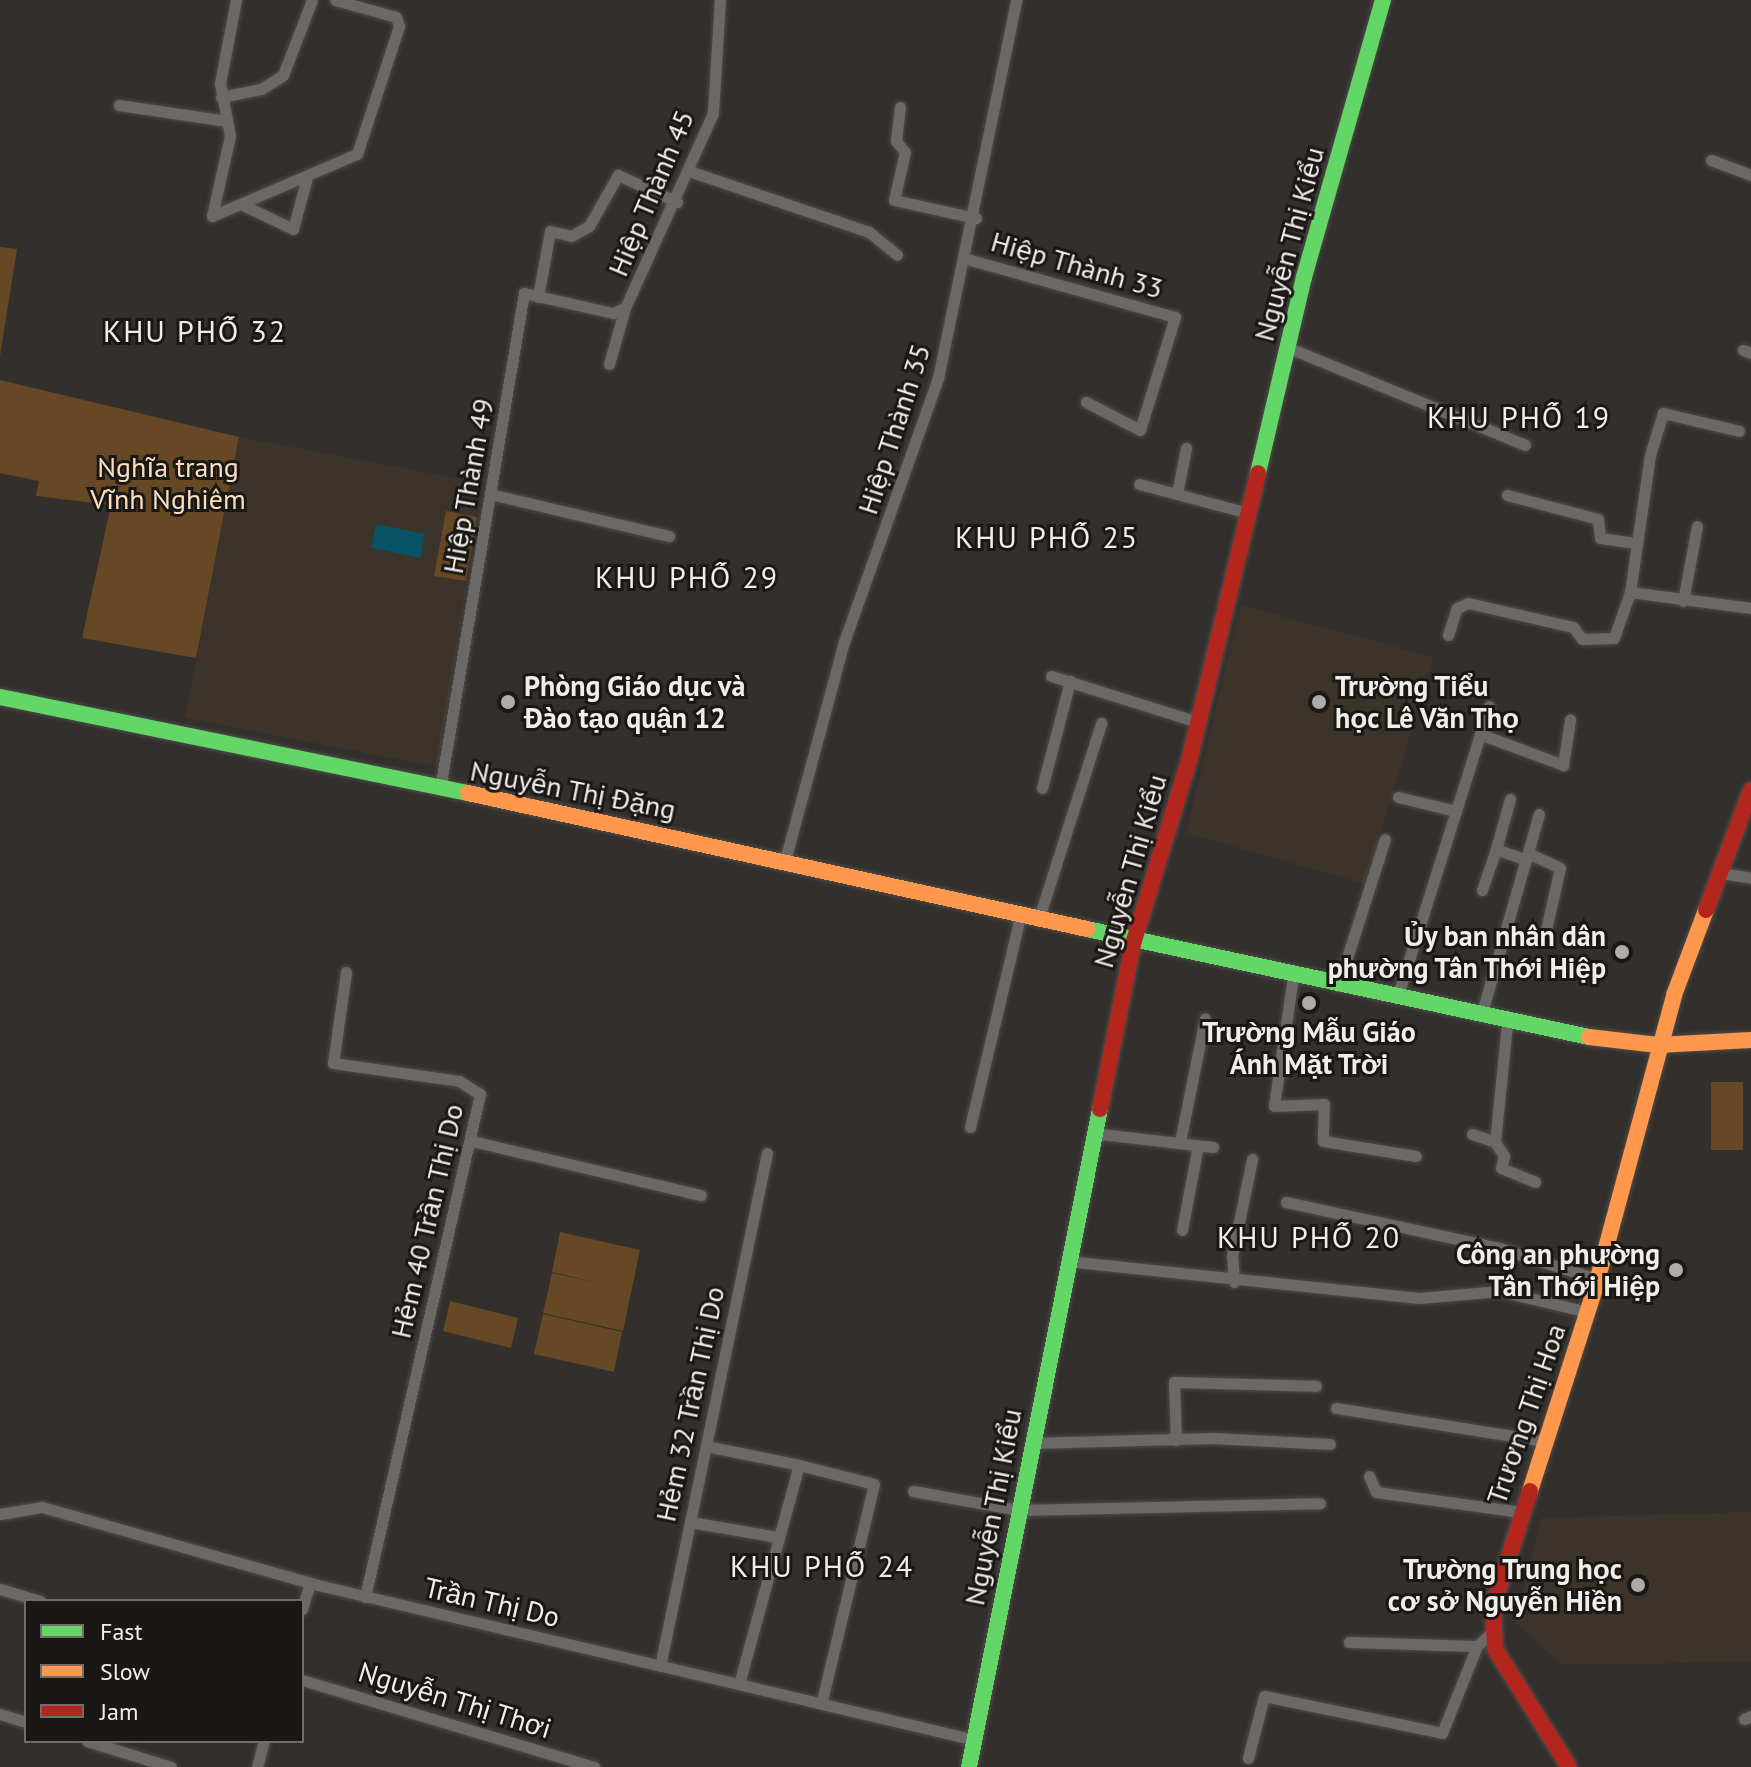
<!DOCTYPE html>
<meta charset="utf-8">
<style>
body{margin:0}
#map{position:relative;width:1751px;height:1767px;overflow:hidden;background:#322f2c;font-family:"PT Sans",sans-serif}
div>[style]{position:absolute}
.built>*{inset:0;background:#3c342b}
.green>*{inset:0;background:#664825}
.water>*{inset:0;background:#085364}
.roads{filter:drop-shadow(0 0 2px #4d4b48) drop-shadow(0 0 2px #4d4b48)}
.street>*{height:11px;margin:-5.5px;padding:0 5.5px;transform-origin:5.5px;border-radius:5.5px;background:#6b6967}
.fast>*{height:16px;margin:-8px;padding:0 8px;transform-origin:8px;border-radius:8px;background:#63d668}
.slow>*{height:16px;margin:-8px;padding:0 8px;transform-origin:8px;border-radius:8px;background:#ff974d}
.jam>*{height:16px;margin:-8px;padding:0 8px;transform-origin:8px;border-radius:8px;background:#b3261e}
.dots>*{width:22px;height:22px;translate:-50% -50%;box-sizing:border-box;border:4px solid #1a1815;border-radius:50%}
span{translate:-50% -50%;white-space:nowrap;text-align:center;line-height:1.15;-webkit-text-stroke:6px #1a1815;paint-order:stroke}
.street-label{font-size:28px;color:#f1eeea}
.park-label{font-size:28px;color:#f9dec0}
.poi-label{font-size:28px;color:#f1eeea;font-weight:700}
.left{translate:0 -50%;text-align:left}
.right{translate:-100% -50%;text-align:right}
.neighbourhood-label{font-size:30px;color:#f1eeea;letter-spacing:2px}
.legend{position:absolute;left:24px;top:1599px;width:280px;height:144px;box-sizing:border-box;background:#1a1815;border:2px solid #706e6a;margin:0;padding:10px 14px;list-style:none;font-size:24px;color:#f1eeea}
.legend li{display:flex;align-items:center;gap:16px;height:40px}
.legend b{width:40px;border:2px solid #706e6a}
</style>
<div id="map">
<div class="built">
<div style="clip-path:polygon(239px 437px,461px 479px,457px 503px,478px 506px,438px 767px,185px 718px)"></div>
<div style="clip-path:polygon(1240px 605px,1434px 657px,1365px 884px,1186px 833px)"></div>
<div style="clip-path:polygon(1751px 1512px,1751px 1662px,1562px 1665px,1515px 1622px,1541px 1518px)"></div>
</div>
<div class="green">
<div style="clip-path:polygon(0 247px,17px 249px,0 356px)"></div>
<div style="clip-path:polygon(0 380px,239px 437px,196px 658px,82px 638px,111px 505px,36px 496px,39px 481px,0 473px)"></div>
<div style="clip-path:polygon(446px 511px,477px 517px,466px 581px,434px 576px)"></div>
<div style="clip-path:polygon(1711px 1082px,1743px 1082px,1743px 1150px,1711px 1150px)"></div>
<div style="clip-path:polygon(560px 1232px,640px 1250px,623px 1331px,543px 1313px,552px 1273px,598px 1283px,552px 1272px)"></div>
<div style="clip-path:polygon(450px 1301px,518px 1318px,511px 1348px,443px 1331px)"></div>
<div style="clip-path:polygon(543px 1314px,622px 1332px,614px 1372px,534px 1354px)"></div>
</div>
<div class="water">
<div style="clip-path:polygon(376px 524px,425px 534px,420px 558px,371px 548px)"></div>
</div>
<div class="roads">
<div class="street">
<div style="left:221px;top:97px;width:41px;rotate:-11.3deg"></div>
<div style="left:261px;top:89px;width:26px;rotate:-32deg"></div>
<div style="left:283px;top:75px;width:80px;rotate:-68.9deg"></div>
<div style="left:119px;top:105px;width:109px;rotate:8.4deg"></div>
<div style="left:900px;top:107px;width:34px;rotate:97deg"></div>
<div style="left:896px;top:141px;width:14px;rotate:51deg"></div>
<div style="left:905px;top:152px;width:49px;rotate:102.9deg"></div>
<div style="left:894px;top:200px;width:84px;rotate:12.4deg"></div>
<div style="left:1711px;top:160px;width:43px;rotate:20.6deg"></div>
<div style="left:692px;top:172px;width:187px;rotate:18.7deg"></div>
<div style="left:869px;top:232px;width:36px;rotate:39deg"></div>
<div style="left:245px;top:206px;width:53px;rotate:25.6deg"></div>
<div style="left:293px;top:229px;width:50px;rotate:-74.8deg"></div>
<div style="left:212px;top:216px;width:158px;rotate:-23.2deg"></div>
<div style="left:357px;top:154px;width:135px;rotate:-71.8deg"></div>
<div style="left:399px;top:26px;width:9px;rotate:-108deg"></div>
<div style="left:396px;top:17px;width:63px;rotate:-164.4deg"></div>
<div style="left:212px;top:216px;width:82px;rotate:-77.3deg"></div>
<div style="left:230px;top:136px;width:54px;rotate:-100.7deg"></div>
<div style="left:220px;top:83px;width:85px;rotate:-79.1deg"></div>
<div style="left:967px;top:259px;width:216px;rotate:15.6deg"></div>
<div style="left:1175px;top:317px;width:118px;rotate:107.2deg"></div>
<div style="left:1140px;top:430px;width:61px;rotate:-152.6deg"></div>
<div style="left:538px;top:297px;width:67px;rotate:-79.7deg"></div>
<div style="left:550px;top:231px;width:22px;rotate:13deg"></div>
<div style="left:571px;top:236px;width:21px;rotate:-29deg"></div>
<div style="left:589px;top:226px;width:59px;rotate:-60.4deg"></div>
<div style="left:618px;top:175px;width:65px;rotate:24.6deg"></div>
<div style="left:1289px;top:348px;width:255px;rotate:22.3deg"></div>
<div style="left:1743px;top:350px;width:9px;rotate:21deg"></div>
<div style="left:609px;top:364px;width:58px;rotate:-74.1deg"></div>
<div style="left:625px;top:308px;width:214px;rotate:-65.7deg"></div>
<div style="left:713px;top:113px;width:113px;rotate:-86.5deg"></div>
<div style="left:1139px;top:484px;width:113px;rotate:14.9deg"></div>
<div style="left:490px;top:494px;width:184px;rotate:13.2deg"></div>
<div style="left:1177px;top:494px;width:47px;rotate:-78.9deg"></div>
<div style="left:1507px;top:495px;width:94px;rotate:14.8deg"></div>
<div style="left:1598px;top:519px;width:19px;rotate:84deg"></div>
<div style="left:1600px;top:538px;width:35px;rotate:8deg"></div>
<div style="left:1630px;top:592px;width:122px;rotate:7.5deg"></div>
<div style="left:1683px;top:601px;width:76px;rotate:-79.4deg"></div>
<div style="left:1448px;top:635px;width:28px;rotate:-72deg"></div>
<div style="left:1457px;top:608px;width:12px;rotate:-24deg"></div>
<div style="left:1468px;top:603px;width:108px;rotate:12.9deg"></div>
<div style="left:1573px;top:627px;width:15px;rotate:53deg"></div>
<div style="left:1582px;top:639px;width:32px;rotate:-2deg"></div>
<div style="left:1614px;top:638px;width:49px;rotate:-70.8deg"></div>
<div style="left:1630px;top:592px;width:138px;rotate:-81.7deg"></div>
<div style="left:1650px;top:455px;width:44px;rotate:-72.8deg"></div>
<div style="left:1663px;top:413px;width:78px;rotate:13.3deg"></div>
<div style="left:1051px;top:676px;width:154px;rotate:17.4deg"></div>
<div style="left:1480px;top:734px;width:89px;rotate:20.5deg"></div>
<div style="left:1563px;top:765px;width:46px;rotate:-81.2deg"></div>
<div style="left:1042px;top:788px;width:111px;rotate:-75.3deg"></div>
<div style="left:440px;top:789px;width:503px;rotate:-80.39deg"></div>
<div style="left:524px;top:293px;width:91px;rotate:12.7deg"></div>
<div style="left:613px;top:313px;width:13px;rotate:-23deg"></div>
<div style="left:1398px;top:797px;width:60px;rotate:13.6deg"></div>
<div style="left:1510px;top:799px;width:52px;rotate:105.6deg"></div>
<div style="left:1496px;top:849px;width:32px;rotate:20deg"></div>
<div style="left:1528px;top:853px;width:35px;rotate:25deg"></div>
<div style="left:1560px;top:868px;width:68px;rotate:102.8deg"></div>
<div style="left:784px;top:864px;width:230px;rotate:-74.9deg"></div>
<div style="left:844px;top:642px;width:280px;rotate:-70.4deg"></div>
<div style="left:938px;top:378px;width:386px;rotate:-78.3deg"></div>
<div style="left:1721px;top:873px;width:30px;rotate:9deg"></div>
<div style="left:1482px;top:890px;width:43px;rotate:-71.1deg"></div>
<div style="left:1038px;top:921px;width:208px;rotate:-72.3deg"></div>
<div style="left:346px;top:972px;width:92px;rotate:98.1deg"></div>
<div style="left:333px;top:1063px;width:127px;rotate:8.1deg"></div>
<div style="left:459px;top:1081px;width:25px;rotate:32deg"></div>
<div style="left:480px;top:1094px;width:516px;rotate:102.88deg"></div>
<div style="left:1293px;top:977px;width:130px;rotate:98.4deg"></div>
<div style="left:1274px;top:1106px;width:50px;rotate:-2.3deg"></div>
<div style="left:1324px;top:1104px;width:37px;rotate:92deg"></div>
<div style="left:1323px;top:1141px;width:94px;rotate:9.2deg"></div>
<div style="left:1338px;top:986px;width:154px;rotate:-72.3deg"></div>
<div style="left:1397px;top:998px;width:306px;rotate:-72.5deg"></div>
<div style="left:1481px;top:1016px;width:210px;rotate:-74deg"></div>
<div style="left:970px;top:1127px;width:216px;rotate:-76.6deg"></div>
<div style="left:1092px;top:1133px;width:122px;rotate:6.6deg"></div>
<div style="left:1472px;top:1134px;width:24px;rotate:19deg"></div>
<div style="left:1495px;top:1142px;width:120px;rotate:-84.2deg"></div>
<div style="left:472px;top:1141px;width:235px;rotate:13.3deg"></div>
<div style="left:1180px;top:1142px;width:126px;rotate:-78.6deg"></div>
<div style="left:1495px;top:1142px;width:17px;rotate:57deg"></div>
<div style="left:1504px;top:1156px;width:12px;rotate:104deg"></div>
<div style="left:1501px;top:1168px;width:37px;rotate:22deg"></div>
<div style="left:1286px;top:1202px;width:218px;rotate:12.2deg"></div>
<div style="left:1499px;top:1248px;width:103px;rotate:17.6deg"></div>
<div style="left:1182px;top:1230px;width:86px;rotate:-79.3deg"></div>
<div style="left:1067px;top:1261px;width:354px;rotate:6deg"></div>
<div style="left:1419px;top:1298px;width:81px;rotate:-4.9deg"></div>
<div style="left:1500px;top:1291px;width:90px;rotate:13.4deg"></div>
<div style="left:1234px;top:1282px;width:26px;rotate:-94deg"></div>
<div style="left:1232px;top:1256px;width:99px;rotate:-78.3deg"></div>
<div style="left:1336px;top:1408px;width:212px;rotate:9deg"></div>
<div style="left:1176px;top:1440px;width:58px;rotate:-92deg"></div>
<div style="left:1174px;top:1382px;width:142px;rotate:1.6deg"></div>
<div style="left:1032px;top:1443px;width:180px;rotate:-1.6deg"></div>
<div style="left:1212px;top:1438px;width:118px;rotate:2.9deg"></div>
<div style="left:706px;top:1446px;width:95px;rotate:11.5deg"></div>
<div style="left:1369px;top:1476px;width:17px;rotate:66deg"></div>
<div style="left:1376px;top:1492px;width:146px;rotate:7.9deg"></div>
<div style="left:913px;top:1491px;width:108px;rotate:10.2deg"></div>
<div style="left:1019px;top:1510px;width:301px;rotate:-1.3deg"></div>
<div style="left:0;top:1514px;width:43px;rotate:-9.5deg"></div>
<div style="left:42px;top:1507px;width:287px;rotate:15.8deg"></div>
<div style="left:318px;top:1585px;width:675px;rotate:13.27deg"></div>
<div style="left:690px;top:1522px;width:89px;rotate:9.7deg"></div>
<div style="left:0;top:1589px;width:42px;rotate:16.7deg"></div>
<div style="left:302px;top:1609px;width:27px;rotate:-73deg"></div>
<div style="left:1349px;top:1642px;width:128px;rotate:1.8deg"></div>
<div style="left:660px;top:1666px;width:524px;rotate:-78.22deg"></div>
<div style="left:302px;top:1680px;width:305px;rotate:16.6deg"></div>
<div style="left:739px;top:1684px;width:227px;rotate:-74.7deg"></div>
<div style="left:799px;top:1465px;width:77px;rotate:14.2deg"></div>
<div style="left:874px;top:1484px;width:226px;rotate:103.5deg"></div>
<div style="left:0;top:1714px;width:27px;rotate:17deg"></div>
<div style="left:1744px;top:1719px;width:8px;rotate:-23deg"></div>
<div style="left:87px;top:1741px;width:88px;rotate:17.2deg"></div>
<div style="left:1248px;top:1758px;width:64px;rotate:-75.5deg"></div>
<div style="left:1264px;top:1696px;width:182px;rotate:11.7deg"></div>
<div style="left:1442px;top:1733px;width:94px;rotate:-68.1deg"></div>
<div style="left:1477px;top:1646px;width:18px;rotate:-43deg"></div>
<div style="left:257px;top:1767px;width:27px;rotate:-75deg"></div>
</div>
<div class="fast">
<div style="left:1258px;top:473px;width:201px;rotate:-76.8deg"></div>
<div style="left:1304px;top:277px;width:288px;rotate:-74.1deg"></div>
<div style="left:0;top:697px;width:478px;rotate:11.6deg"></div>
<div style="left:1087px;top:929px;width:513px;rotate:12.14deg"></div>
<div style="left:969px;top:1767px;width:671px;rotate:-78.74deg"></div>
</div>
<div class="slow">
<div style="left:468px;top:793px;width:634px;rotate:12.39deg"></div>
<div style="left:1589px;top:1037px;width:69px;rotate:6.6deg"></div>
<div style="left:1658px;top:1045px;width:93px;rotate:-3.1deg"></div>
<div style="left:1530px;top:1491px;width:216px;rotate:-72.2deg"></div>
<div style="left:1596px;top:1285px;width:300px;rotate:-74.9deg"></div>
<div style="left:1674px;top:995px;width:91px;rotate:-69.4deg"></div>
</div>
<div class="jam">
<div style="left:1706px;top:910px;width:128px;rotate:-69.4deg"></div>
<div style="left:1100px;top:1109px;width:168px;rotate:-78.7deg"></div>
<div style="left:1133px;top:944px;width:191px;rotate:-73deg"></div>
<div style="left:1189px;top:761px;width:296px;rotate:-76.5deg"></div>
<div style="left:1530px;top:1491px;width:121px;rotate:107.8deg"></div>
<div style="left:1493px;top:1606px;width:43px;rotate:87.3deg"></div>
<div style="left:1495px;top:1649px;width:139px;rotate:57.9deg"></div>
</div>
</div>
<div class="dots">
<div style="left:508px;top:702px;background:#aeaba8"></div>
<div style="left:1319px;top:702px;background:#aeaba8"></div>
<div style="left:1622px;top:952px;background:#aeaba8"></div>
<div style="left:1309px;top:1003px;background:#aeaba8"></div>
<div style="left:1676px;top:1270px;background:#aeaba8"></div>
<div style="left:1638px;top:1585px;background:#aeaba8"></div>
</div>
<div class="street-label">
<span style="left:651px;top:193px;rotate:-67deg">Hiệp Thành 45</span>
<span style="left:1289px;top:244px;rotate:-75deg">Nguyễn Thị Kiểu</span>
<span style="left:1077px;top:265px;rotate:16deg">Hiệp Thành 33</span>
<span style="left:894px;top:429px;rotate:-72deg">Hiệp Thành 35</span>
<span style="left:468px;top:486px;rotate:-80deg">Hiệp Thành 49</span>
<span style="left:573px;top:790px;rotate:11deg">Nguyễn Thị Đặng</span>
<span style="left:1130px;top:871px;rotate:-74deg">Nguyễn Thị Kiểu</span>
<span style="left:427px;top:1221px;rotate:-77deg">Hẻm 40 Trần Thị Do</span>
<span style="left:690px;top:1404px;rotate:-78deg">Hẻm 32 Trần Thị Do</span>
<span style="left:1526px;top:1414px;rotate:-71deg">Trương Thị Hoa</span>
<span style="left:993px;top:1507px;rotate:-79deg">Nguyễn Thị Kiểu</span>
<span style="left:492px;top:1602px;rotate:13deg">Trần Thị Do</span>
<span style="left:455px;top:1700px;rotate:17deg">Nguyễn Thị Thơi</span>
</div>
<div class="park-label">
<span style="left:168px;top:483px">Nghĩa trang<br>Vĩnh Nghiêm</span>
</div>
<div class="poi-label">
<span class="left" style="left:524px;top:702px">Phòng Giáo dục và<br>Đào tạo quận 12</span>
<span class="left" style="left:1335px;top:702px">Trường Tiểu<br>học Lê Văn Thọ</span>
<span class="right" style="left:1606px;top:952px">Ủy ban nhân dân<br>phường Tân Thới Hiệp</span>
<span style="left:1309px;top:1048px">Trường Mẫu Giáo<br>Ánh Mặt Trời</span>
<span class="right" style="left:1660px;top:1270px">Công an phường<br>Tân Thới Hiệp</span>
<span class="right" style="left:1622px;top:1585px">Trường Trung học<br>cơ sở Nguyễn Hiền</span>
</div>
<div class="neighbourhood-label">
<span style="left:195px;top:331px">KHU PHỐ 32</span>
<span style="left:1519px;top:417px">KHU PHỐ 19</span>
<span style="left:1047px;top:537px">KHU PHỐ 25</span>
<span style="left:687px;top:577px">KHU PHỐ 29</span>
<span style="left:1309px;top:1237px">KHU PHỐ 20</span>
<span style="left:822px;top:1566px">KHU PHỐ 24</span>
</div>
<ul class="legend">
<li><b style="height:10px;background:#63d668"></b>Fast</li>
<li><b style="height:10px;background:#ff974d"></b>Slow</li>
<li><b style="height:10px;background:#b3261e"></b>Jam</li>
</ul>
</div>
